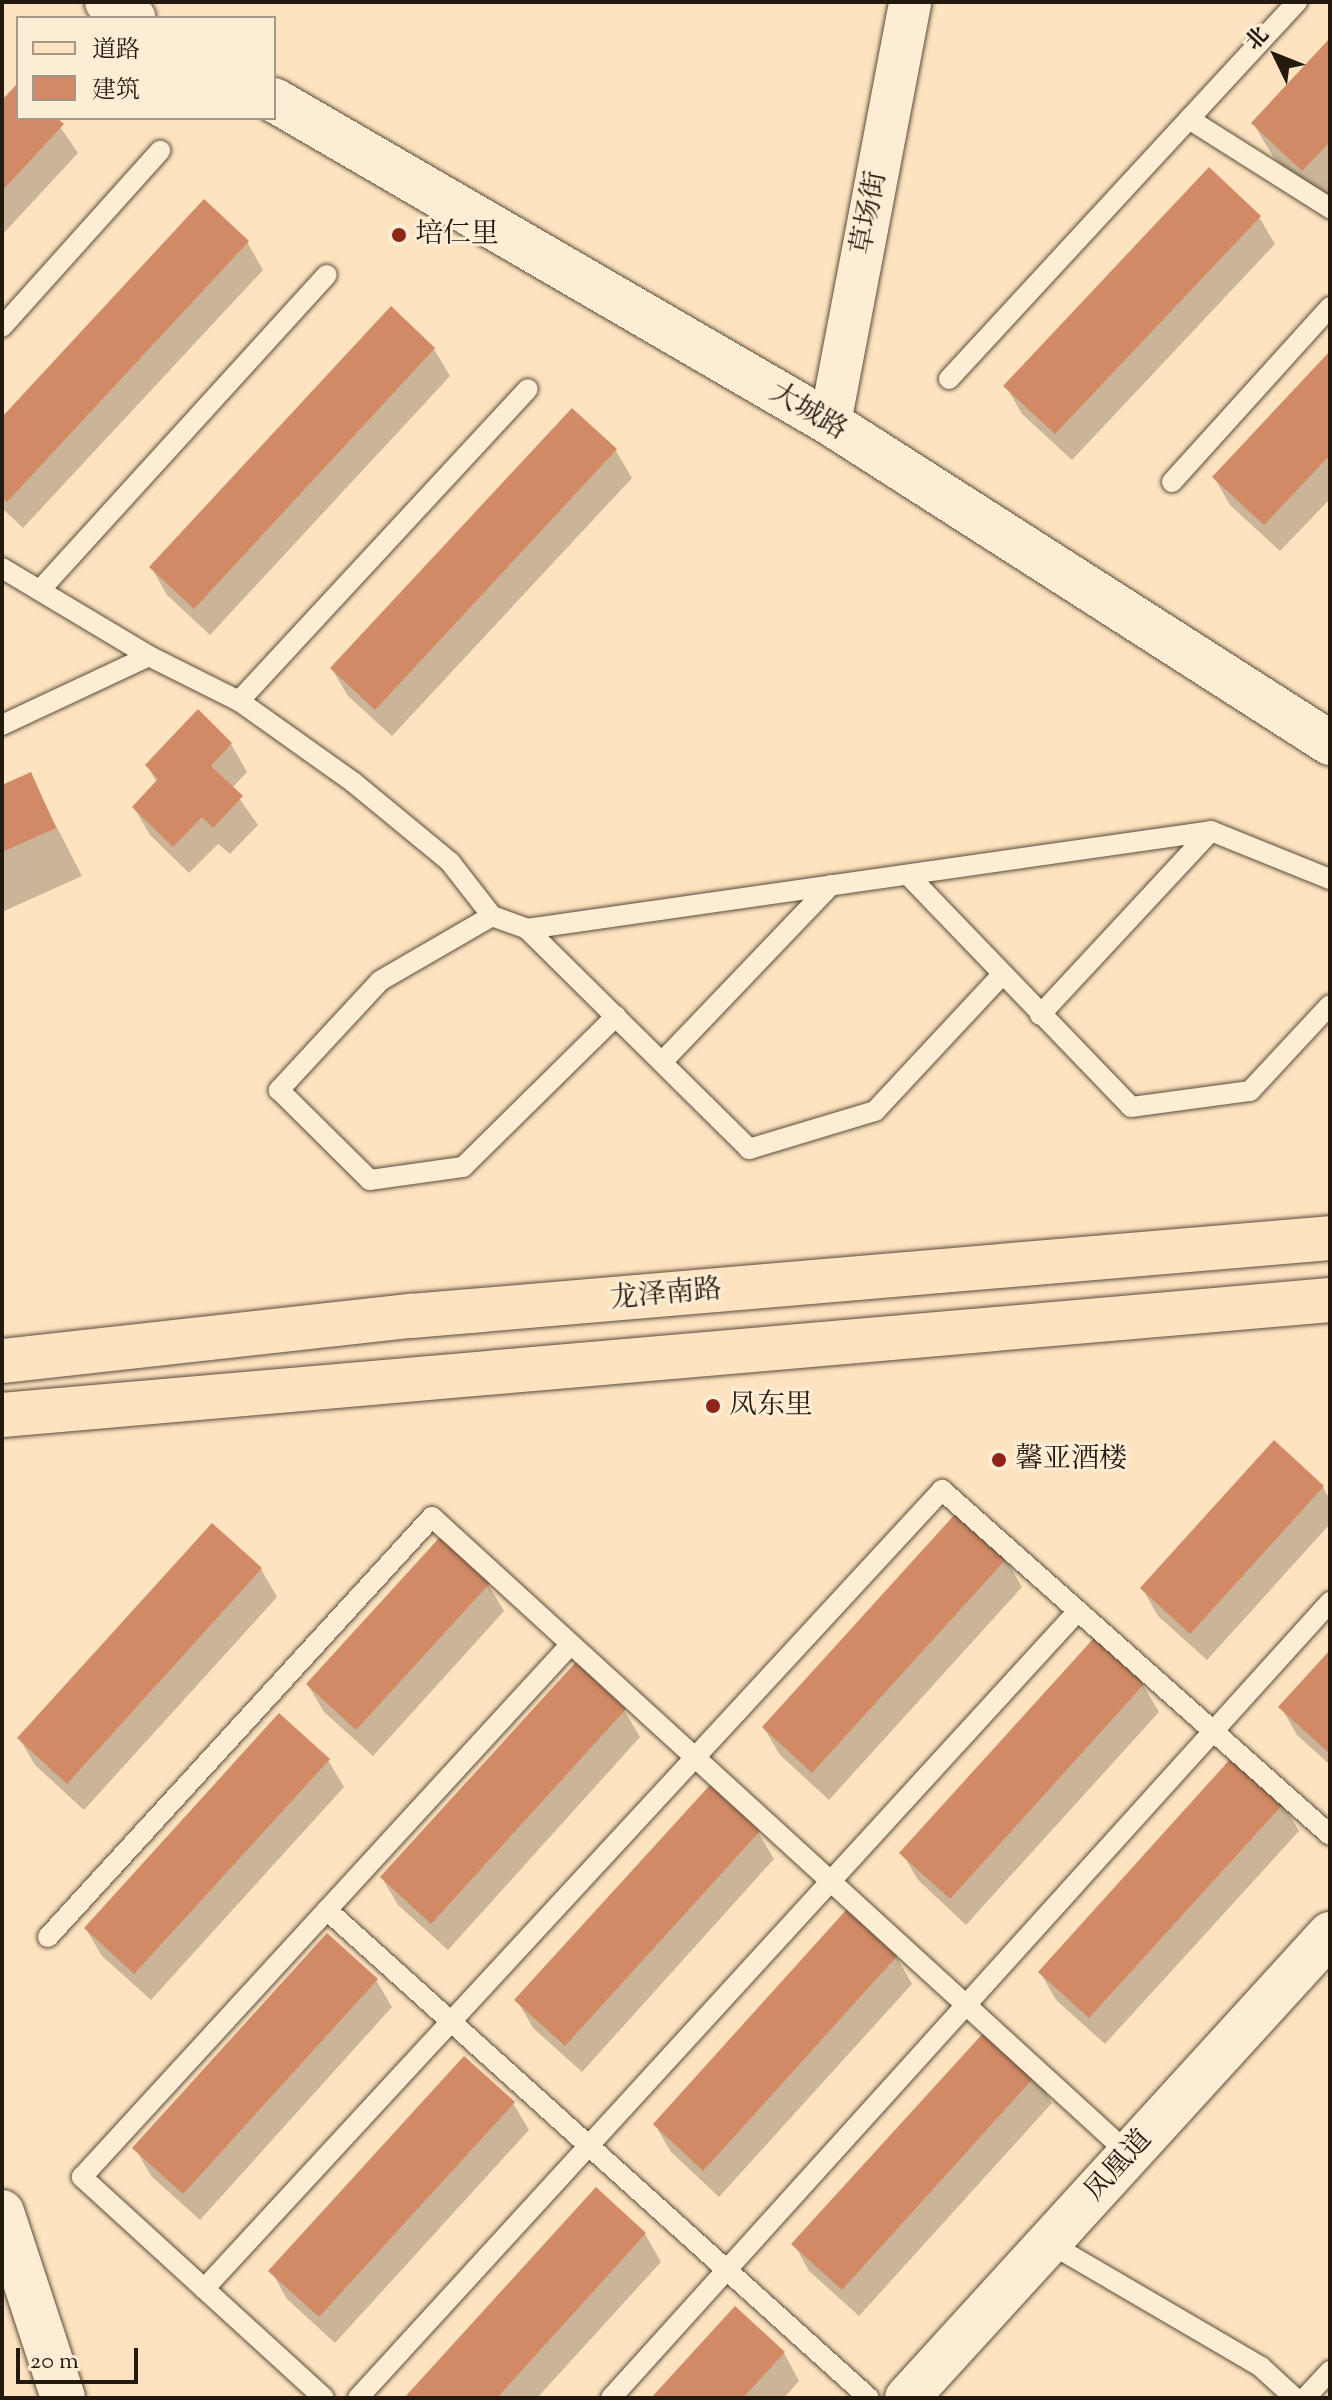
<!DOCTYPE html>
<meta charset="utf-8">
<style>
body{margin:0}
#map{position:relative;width:1332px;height:2400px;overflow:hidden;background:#fde3bf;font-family:"Sorts Mill Goudy","Noto Serif SC",serif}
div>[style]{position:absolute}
.shadow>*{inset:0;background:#0003}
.building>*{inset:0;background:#d28a66}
.roads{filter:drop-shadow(0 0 2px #5a4c3b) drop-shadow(0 0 2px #5a4c3b)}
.lane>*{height:20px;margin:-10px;padding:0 10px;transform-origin:10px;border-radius:10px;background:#feedd5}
.street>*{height:42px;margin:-21px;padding:0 21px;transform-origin:21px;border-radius:21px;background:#feedd5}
.secondary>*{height:44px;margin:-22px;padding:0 22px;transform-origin:22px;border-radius:22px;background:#feedd5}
.primary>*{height:44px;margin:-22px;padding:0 22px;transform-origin:22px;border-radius:22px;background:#fde3bf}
.dots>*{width:22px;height:22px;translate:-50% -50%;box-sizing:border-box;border:4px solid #feedd5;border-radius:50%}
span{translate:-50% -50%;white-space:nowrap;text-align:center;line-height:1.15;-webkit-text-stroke:6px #feedd5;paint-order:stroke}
.street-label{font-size:28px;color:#23190f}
.poi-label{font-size:28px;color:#23190f}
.left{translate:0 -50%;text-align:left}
.frame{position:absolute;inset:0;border:4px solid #23190f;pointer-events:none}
.legend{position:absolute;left:16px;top:16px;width:260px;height:104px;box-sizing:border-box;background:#feedd5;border:2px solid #a69886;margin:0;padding:10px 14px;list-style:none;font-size:24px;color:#23190f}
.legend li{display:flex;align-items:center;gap:16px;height:40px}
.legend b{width:40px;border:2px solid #a69886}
.north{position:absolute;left:1236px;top:16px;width:80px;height:80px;-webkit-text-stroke:6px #feedd5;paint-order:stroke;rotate:313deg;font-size:22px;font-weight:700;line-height:32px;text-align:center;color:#23190f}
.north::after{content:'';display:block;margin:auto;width:28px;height:36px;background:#23190f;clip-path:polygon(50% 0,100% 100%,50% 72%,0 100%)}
.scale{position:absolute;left:16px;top:2348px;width:122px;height:36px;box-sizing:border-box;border:4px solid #23190f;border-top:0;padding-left:10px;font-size:24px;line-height:28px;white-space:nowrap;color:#23190f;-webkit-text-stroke:6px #feedd5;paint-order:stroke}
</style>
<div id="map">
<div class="shadow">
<div style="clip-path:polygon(1330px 41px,1330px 199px,1323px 205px,1274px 158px,1253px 123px)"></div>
<div style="clip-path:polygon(18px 86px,18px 118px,54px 118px,78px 153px,2px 235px,2px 103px)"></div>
<div style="clip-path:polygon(1259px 217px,1275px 244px,1072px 460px,1022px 414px,1006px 386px)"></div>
<div style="clip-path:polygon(247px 242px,263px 270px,23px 528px,2px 508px,2px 420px)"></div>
<div style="clip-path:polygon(434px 349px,450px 376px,210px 635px,167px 595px,151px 567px)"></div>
<div style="clip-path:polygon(1330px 354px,1330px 499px,1280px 551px,1230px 505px,1214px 477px)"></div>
<div style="clip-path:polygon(572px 410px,616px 451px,632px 478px,392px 736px,348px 696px,332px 669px)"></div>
<div style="clip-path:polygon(198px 712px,231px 744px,247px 772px,232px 788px,258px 825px,230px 854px,218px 844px,189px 873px,150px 835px,134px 808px,157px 783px,147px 765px)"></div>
<div style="clip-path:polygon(30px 775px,82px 876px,2px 912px,2px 788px)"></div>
<div style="clip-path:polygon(1323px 1487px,1330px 1500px,1330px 1524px,1207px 1660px,1158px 1616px,1142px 1588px)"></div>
<div style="clip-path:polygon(1006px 1559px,1022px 1587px,829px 1800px,780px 1755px,764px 1728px)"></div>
<div style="clip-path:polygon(261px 1569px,277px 1597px,84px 1810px,35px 1765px,19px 1738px)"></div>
<div style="clip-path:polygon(488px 1584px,504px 1611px,373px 1756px,324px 1712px,308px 1685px)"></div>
<div style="clip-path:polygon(1330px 1653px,1330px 1765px,1297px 1735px,1281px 1707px)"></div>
<div style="clip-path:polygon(1143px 1685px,1159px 1712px,966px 1925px,918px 1880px,902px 1853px)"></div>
<div style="clip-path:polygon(624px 1710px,640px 1737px,448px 1950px,398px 1905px,382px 1878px)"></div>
<div style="clip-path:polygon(328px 1760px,344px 1787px,151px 2000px,102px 1956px,86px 1929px)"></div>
<div style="clip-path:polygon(1283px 1804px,1299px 1831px,1105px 2044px,1056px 2000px,1040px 1972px)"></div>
<div style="clip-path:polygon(758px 1832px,774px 1859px,582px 2072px,533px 2028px,517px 2000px)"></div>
<div style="clip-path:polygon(896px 1956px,912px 1984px,719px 2197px,671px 2152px,655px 2125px)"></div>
<div style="clip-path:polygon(376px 1980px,392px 2007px,200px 2220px,151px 2176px,135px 2148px)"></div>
<div style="clip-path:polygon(1036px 2076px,1052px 2103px,859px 2316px,809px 2271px,794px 2244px)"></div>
<div style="clip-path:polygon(513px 2103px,529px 2130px,335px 2343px,287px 2299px,271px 2271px)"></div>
<div style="clip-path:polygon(645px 2234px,661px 2262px,537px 2398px,407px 2398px)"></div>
<div style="clip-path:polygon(784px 2353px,799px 2381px,784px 2398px,654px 2398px)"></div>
</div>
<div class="building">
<div style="clip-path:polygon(1330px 38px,1330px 142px,1302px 171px,1251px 123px)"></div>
<div style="clip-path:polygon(18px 83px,18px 118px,57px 118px,64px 124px,2px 191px,2px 100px)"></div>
<div style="clip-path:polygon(1209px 167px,1261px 216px,1055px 434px,1003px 386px)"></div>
<div style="clip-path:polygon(204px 199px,249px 241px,7px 502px,2px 497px,2px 417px)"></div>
<div style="clip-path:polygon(391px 306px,435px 348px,194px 609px,149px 567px)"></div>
<div style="clip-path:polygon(1330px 351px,1330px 455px,1264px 525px,1212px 477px)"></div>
<div style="clip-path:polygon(572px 408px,617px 449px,375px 710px,330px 668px)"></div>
<div style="clip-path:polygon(198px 709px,232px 743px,211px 766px,243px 796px,213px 828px,202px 817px,173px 847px,132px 807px,158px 779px,145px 765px)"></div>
<div style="clip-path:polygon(31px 772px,56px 828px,2px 852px,2px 785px)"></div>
<div style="clip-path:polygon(1274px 1440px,1324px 1486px,1190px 1634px,1140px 1588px)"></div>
<div style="clip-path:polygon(957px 1512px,1007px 1558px,812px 1773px,762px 1727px)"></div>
<div style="clip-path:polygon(212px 1523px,262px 1568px,67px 1784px,17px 1738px)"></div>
<div style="clip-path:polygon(440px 1537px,490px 1583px,356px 1730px,306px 1684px)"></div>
<div style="clip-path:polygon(1094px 1638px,1145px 1683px,950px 1899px,899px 1853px)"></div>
<div style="clip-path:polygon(1330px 1650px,1330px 1754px,1278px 1707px)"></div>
<div style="clip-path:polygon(576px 1662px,626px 1709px,431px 1924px,380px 1877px)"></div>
<div style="clip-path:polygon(279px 1713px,330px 1759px,134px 1974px,84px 1928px)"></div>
<div style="clip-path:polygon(1233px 1756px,1284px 1803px,1089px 2018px,1038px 1972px)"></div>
<div style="clip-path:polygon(710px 1785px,760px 1831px,565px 2046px,514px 2000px)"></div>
<div style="clip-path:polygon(847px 1909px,898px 1955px,703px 2171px,653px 2124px)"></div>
<div style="clip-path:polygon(327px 1933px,378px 1979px,183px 2194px,132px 2148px)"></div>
<div style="clip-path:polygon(987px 2029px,1037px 2074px,842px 2290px,791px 2244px)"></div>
<div style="clip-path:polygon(464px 2056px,515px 2102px,319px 2317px,268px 2271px)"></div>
<div style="clip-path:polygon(596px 2187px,646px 2233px,497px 2398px,404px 2398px)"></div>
<div style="clip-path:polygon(735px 2306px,785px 2352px,743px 2398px,651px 2398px)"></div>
</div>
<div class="roads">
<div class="lane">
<div style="left:1189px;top:119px;width:167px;rotate:32.3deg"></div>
<div style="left:2px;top:327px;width:237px;rotate:-48.1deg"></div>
<div style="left:949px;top:379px;width:513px;rotate:-47.29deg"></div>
<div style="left:1172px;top:482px;width:236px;rotate:-47.9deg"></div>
<div style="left:2px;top:568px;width:171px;rotate:30.9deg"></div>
<div style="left:149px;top:656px;width:101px;rotate:26.6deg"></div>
<div style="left:239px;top:701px;width:140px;rotate:35.4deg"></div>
<div style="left:353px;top:782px;width:126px;rotate:39.5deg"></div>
<div style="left:450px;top:862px;width:68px;rotate:52.1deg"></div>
<div style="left:492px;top:916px;width:37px;rotate:20deg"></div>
<div style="left:527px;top:929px;width:691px;rotate:-8.15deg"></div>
<div style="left:1211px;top:831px;width:128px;rotate:22deg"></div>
<div style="left:40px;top:590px;width:426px;rotate:-47.7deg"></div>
<div style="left:239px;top:701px;width:425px;rotate:-47.2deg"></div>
<div style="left:2px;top:725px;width:162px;rotate:-25.1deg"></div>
<div style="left:909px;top:876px;width:320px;rotate:46.1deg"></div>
<div style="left:1131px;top:1107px;width:120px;rotate:-7.7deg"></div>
<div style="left:1250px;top:1091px;width:117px;rotate:-47.1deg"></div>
<div style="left:492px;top:916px;width:129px;rotate:149.9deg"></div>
<div style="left:380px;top:981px;width:149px;rotate:132.8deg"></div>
<div style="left:279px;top:1090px;width:128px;rotate:44.7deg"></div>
<div style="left:370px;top:1180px;width:94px;rotate:-8deg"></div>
<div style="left:463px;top:1167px;width:215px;rotate:-44.6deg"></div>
<div style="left:527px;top:929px;width:313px;rotate:44.7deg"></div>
<div style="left:749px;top:1149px;width:132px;rotate:-16.8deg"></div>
<div style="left:875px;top:1111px;width:185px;rotate:-47deg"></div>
<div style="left:1040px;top:1015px;width:251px;rotate:-47.1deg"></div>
<div style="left:662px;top:1062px;width:245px;rotate:-46.3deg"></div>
<div style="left:327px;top:1910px;width:729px;rotate:42deg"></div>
<div style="left:48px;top:1937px;width:569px;rotate:-47.56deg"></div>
<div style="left:432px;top:1517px;width:944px;rotate:42.42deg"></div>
<div style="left:1049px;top:2243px;width:246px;rotate:30.3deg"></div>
<div style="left:1261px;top:2367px;width:46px;rotate:42.4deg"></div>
<div style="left:204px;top:2289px;width:1088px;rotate:-47.27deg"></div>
<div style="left:942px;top:1490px;width:519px;rotate:41.64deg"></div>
<div style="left:324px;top:2398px;width:328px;rotate:-137.6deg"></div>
<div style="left:82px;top:2177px;width:723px;rotate:-47.47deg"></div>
<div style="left:358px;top:2398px;width:1067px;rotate:-47.55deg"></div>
<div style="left:611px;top:2398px;width:1073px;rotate:-47.91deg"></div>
<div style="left:1305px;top:2398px;width:37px;rotate:-47deg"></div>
</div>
<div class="street">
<div style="left:830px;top:423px;width:429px;rotate:-79.2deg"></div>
</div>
<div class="secondary">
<div style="left:107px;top:2px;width:31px;rotate:31deg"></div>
<div style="left:274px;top:100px;width:643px;rotate:30.15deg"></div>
<div style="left:830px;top:423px;width:594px;rotate:32.62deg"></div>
<div style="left:2px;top:2212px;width:196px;rotate:71.8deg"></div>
<div style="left:907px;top:2398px;width:628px;rotate:-47.65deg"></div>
</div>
<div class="primary">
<div style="left:2px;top:1361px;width:411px;rotate:-6.3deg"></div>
<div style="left:411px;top:1316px;width:922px;rotate:-4.85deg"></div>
<div style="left:2px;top:1415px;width:1333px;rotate:-4.95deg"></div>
</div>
</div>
<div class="dots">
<div style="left:399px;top:235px;background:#8f2418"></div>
<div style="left:713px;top:1406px;background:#8f2418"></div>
<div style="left:999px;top:1460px;background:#8f2418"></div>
</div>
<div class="street-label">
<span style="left:870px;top:213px;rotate:-79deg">草场街</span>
<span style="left:808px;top:412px;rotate:31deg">大城路</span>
<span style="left:666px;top:1295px;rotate:-5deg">龙泽南路</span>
<span style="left:1119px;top:2166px;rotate:-48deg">凤凰道</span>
</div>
<div class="poi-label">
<span class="left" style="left:415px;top:235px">培仁里</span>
<span class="left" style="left:729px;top:1406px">凤东里</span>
<span class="left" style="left:1015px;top:1460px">馨亚酒楼</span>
</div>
<div class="frame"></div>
<ul class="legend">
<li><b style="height:10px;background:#fde3bf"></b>道路</li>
<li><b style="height:22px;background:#d28a66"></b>建筑</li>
</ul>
<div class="north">北</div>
<div class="scale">20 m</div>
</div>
